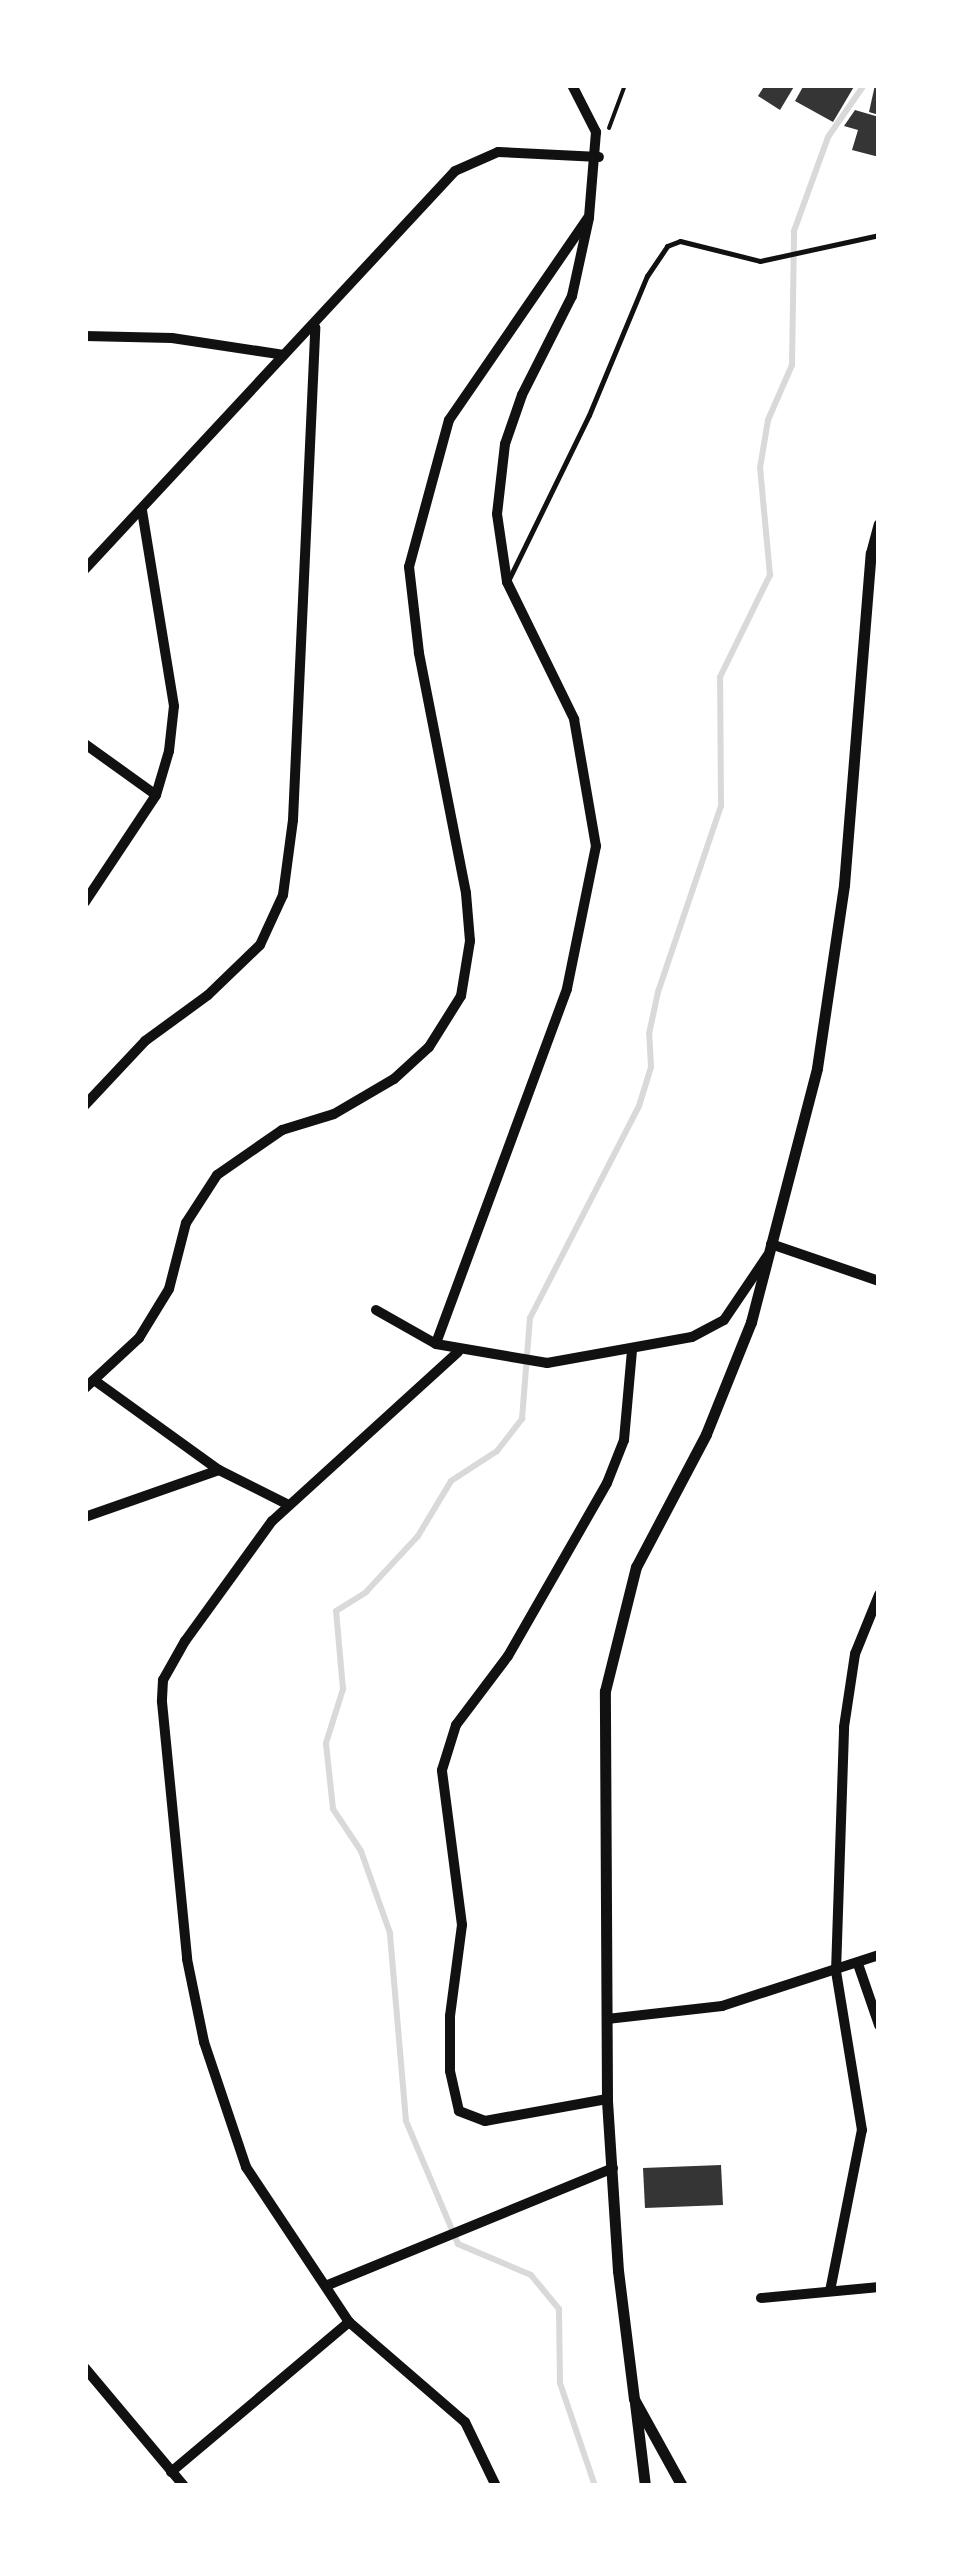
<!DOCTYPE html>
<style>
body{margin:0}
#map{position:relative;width:964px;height:2571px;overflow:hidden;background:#fff;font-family:Spectral,serif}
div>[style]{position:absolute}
.stream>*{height:6px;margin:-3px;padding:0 3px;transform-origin:3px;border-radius:3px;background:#d9d9d9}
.building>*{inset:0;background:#353535}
.path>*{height:4px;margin:-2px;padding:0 2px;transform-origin:2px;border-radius:2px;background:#111}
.service>*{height:5px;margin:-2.5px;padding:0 2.5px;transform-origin:2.5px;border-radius:2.5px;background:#111}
.minor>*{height:10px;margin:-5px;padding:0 5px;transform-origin:5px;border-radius:5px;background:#111}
.tertiary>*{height:11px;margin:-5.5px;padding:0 5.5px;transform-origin:5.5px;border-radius:5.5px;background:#111}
span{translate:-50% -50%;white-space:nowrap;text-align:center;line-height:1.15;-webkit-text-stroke:10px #fff;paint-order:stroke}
.frame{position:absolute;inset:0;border:88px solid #fff;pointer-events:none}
</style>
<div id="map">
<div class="stream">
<div style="left:595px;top:2486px;width:109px;rotate:-108.8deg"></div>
<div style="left:560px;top:2383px;width:74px;rotate:-90.8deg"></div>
<div style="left:559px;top:2309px;width:44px;rotate:-129.5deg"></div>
<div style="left:531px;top:2275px;width:79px;rotate:-157deg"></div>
<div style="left:458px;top:2244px;width:134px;rotate:-112.9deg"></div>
<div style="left:406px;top:2121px;width:189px;rotate:-94.9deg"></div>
<div style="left:390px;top:1933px;width:87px;rotate:-109.5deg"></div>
<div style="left:361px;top:1851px;width:50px;rotate:-123.7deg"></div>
<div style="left:333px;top:1809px;width:66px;rotate:-96.1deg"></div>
<div style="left:326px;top:1743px;width:57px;rotate:-72.5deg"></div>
<div style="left:343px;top:1689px;width:78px;rotate:-95.1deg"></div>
<div style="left:336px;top:1611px;width:36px;rotate:-32deg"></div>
<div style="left:366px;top:1592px;width:76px;rotate:-47.1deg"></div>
<div style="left:418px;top:1536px;width:64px;rotate:-59deg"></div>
<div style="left:451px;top:1481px;width:55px;rotate:-33.1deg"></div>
<div style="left:497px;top:1451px;width:41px;rotate:-52deg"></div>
<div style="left:522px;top:1419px;width:101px;rotate:-85.5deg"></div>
<div style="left:530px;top:1318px;width:238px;rotate:-62.8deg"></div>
<div style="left:639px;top:1106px;width:41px;rotate:-72.9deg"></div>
<div style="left:651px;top:1067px;width:33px;rotate:-93deg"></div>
<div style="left:649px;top:1034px;width:43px;rotate:-77.9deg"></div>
<div style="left:658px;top:992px;width:196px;rotate:-71.3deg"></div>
<div style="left:721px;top:806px;width:129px;rotate:-90.4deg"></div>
<div style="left:720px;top:677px;width:114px;rotate:-63.9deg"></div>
<div style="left:770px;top:575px;width:107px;rotate:-95.3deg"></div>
<div style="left:760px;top:468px;width:49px;rotate:-80.5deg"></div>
<div style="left:768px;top:420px;width:60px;rotate:-66.4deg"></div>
<div style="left:792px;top:365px;width:134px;rotate:-89.1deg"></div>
<div style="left:794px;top:231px;width:100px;rotate:-70.1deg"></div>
<div style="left:828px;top:137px;width:63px;rotate:-55.3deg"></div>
</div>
<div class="building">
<div style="clip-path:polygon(765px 85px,795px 85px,780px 110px,758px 96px)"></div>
<div style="clip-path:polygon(804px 85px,855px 85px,833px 122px,795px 101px)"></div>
<div style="clip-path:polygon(875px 85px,879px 85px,879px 115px,869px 112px)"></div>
<div style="clip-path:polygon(855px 110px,879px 117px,879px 157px,852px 150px,858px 130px,844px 126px)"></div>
<div style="clip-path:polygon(721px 2165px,723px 2205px,645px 2208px,643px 2168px)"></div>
</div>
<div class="path">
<div style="left:609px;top:128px;width:46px;rotate:-69.6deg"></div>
</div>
<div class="service">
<div style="left:509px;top:579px;width:182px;rotate:-64deg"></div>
<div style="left:589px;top:415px;width:151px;rotate:-67.4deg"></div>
<div style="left:647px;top:276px;width:36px;rotate:-56deg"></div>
<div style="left:667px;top:246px;width:14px;rotate:-21deg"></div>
<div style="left:680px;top:241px;width:82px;rotate:14deg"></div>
<div style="left:760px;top:261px;width:122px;rotate:-12.3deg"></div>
</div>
<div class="minor">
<div style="left:572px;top:85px;width:53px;rotate:62.9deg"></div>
<div style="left:596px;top:132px;width:86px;rotate:94.7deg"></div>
<div style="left:589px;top:218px;width:80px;rotate:102.3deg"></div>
<div style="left:572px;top:296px;width:111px;rotate:116.8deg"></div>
<div style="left:522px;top:395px;width:52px;rotate:109.1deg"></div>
<div style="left:505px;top:444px;width:70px;rotate:96.5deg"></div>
<div style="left:497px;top:514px;width:69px;rotate:81.6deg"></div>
<div style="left:507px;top:582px;width:153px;rotate:63.9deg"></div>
<div style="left:574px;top:719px;width:129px;rotate:80.2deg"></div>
<div style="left:596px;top:846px;width:146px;rotate:101.5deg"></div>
<div style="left:567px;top:989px;width:378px;rotate:110.3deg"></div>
<div style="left:436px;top:1344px;width:113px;rotate:9.7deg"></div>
<div style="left:547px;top:1363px;width:147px;rotate:-10.2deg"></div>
<div style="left:692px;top:1337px;width:36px;rotate:-28deg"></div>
<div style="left:724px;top:1320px;width:78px;rotate:-55.9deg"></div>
<div style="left:85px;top:336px;width:87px;rotate:1.3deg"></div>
<div style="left:172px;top:338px;width:113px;rotate:8.6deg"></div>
<div style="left:85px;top:569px;width:543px;rotate:-47.09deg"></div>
<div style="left:455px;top:171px;width:47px;rotate:-23.8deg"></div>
<div style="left:498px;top:152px;width:101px;rotate:2.8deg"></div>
<div style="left:85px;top:744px;width:87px;rotate:35.7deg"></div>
<div style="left:85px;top:902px;width:128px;rotate:-56.4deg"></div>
<div style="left:156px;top:795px;width:46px;rotate:-73.5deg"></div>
<div style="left:169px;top:751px;width:45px;rotate:-83.7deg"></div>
<div style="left:174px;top:706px;width:199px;rotate:-99.3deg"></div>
<div style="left:85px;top:1105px;width:88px;rotate:-46.8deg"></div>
<div style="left:145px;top:1041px;width:78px;rotate:-36.1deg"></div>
<div style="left:208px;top:995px;width:72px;rotate:-43.9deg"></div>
<div style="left:260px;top:945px;width:55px;rotate:-65.3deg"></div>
<div style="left:283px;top:895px;width:76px;rotate:-82.4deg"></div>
<div style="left:293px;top:820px;width:493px;rotate:-87.4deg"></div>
<div style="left:771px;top:1244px;width:114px;rotate:18.9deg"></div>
<div style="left:376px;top:1310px;width:69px;rotate:29.5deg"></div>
<div style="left:458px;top:1352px;width:251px;rotate:137.7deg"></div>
<div style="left:272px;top:1521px;width:148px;rotate:125.9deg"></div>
<div style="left:185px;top:1641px;width:45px;rotate:119.4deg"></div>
<div style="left:163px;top:1680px;width:22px;rotate:93deg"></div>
<div style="left:162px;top:1702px;width:258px;rotate:84.4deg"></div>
<div style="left:187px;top:1959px;width:85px;rotate:78.4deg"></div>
<div style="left:204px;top:2042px;width:132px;rotate:71.4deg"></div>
<div style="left:246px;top:2167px;width:186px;rotate:56.4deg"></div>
<div style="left:349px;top:2322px;width:153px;rotate:40.8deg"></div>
<div style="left:465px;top:2422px;width:71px;rotate:64.2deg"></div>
<div style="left:94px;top:1380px;width:154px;rotate:35.8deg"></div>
<div style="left:219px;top:1470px;width:78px;rotate:26.6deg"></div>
<div style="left:85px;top:1388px;width:74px;rotate:-42.8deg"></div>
<div style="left:139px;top:1338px;width:57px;rotate:-58.5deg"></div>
<div style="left:169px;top:1289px;width:68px;rotate:-75.6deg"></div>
<div style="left:186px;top:1223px;width:57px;rotate:-57.1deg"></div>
<div style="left:217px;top:1175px;width:79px;rotate:-34.7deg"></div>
<div style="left:282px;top:1130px;width:54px;rotate:-17.1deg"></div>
<div style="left:334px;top:1114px;width:69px;rotate:-30.3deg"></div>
<div style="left:394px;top:1079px;width:47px;rotate:-42.4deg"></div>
<div style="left:429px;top:1047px;width:60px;rotate:-57.9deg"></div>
<div style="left:461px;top:996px;width:56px;rotate:-80.7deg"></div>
<div style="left:470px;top:941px;width:48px;rotate:-94.8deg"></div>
<div style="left:466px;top:893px;width:245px;rotate:-101.1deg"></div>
<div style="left:419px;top:653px;width:87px;rotate:-96.6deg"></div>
<div style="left:409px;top:567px;width:152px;rotate:-74.8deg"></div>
<div style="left:449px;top:420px;width:245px;rotate:-55.5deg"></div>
<div style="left:85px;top:1517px;width:142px;rotate:-19.3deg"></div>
<div style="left:858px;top:1964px;width:65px;rotate:71deg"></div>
<div style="left:607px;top:2019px;width:116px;rotate:-6.4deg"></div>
<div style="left:722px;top:2006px;width:165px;rotate:-18deg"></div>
<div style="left:607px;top:2099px;width:124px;rotate:169.8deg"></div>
<div style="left:485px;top:2121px;width:28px;rotate:-159deg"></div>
<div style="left:459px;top:2111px;width:41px;rotate:-102.7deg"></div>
<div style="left:450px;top:2071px;width:55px;rotate:-90deg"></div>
<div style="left:450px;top:2016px;width:92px;rotate:-82.5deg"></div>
<div style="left:462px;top:1925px;width:156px;rotate:-97.4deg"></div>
<div style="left:442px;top:1770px;width:47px;rotate:-72.7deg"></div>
<div style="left:456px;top:1725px;width:86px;rotate:-53deg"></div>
<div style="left:508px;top:1656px;width:199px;rotate:-60.2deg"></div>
<div style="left:607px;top:1483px;width:46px;rotate:-68.4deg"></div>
<div style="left:624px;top:1440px;width:90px;rotate:-84.9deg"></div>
<div style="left:328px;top:2285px;width:308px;rotate:-22.3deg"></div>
<div style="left:830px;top:2291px;width:164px;rotate:-78.8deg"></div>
<div style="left:862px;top:2130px;width:160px;rotate:-99.3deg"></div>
<div style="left:836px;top:1972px;width:245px;rotate:-88.1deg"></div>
<div style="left:844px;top:1727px;width:74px;rotate:-81.4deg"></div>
<div style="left:855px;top:1654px;width:64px;rotate:-67.9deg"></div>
<div style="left:761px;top:2298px;width:119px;rotate:-5.3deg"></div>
<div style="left:85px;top:2368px;width:154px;rotate:50deg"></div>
<div style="left:171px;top:2472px;width:233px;rotate:-40.1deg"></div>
</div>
<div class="tertiary">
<div style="left:635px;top:2403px;width:84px;rotate:83.1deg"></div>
<div style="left:682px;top:2486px;width:99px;rotate:-118.9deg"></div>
<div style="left:634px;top:2399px;width:129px;rotate:-97.1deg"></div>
<div style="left:618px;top:2271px;width:172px;rotate:-93.7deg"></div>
<div style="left:607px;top:2099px;width:408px;rotate:-90.3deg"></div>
<div style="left:605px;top:1691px;width:128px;rotate:-76deg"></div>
<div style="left:636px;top:1567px;width:150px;rotate:-62.2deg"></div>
<div style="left:706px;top:1434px;width:121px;rotate:-68.1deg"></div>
<div style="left:751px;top:1322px;width:262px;rotate:-75.4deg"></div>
<div style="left:817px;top:1068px;width:185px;rotate:-81.6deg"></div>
<div style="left:844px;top:885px;width:333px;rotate:-85.4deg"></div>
<div style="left:871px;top:553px;width:30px;rotate:-75deg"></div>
</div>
<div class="frame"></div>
</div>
